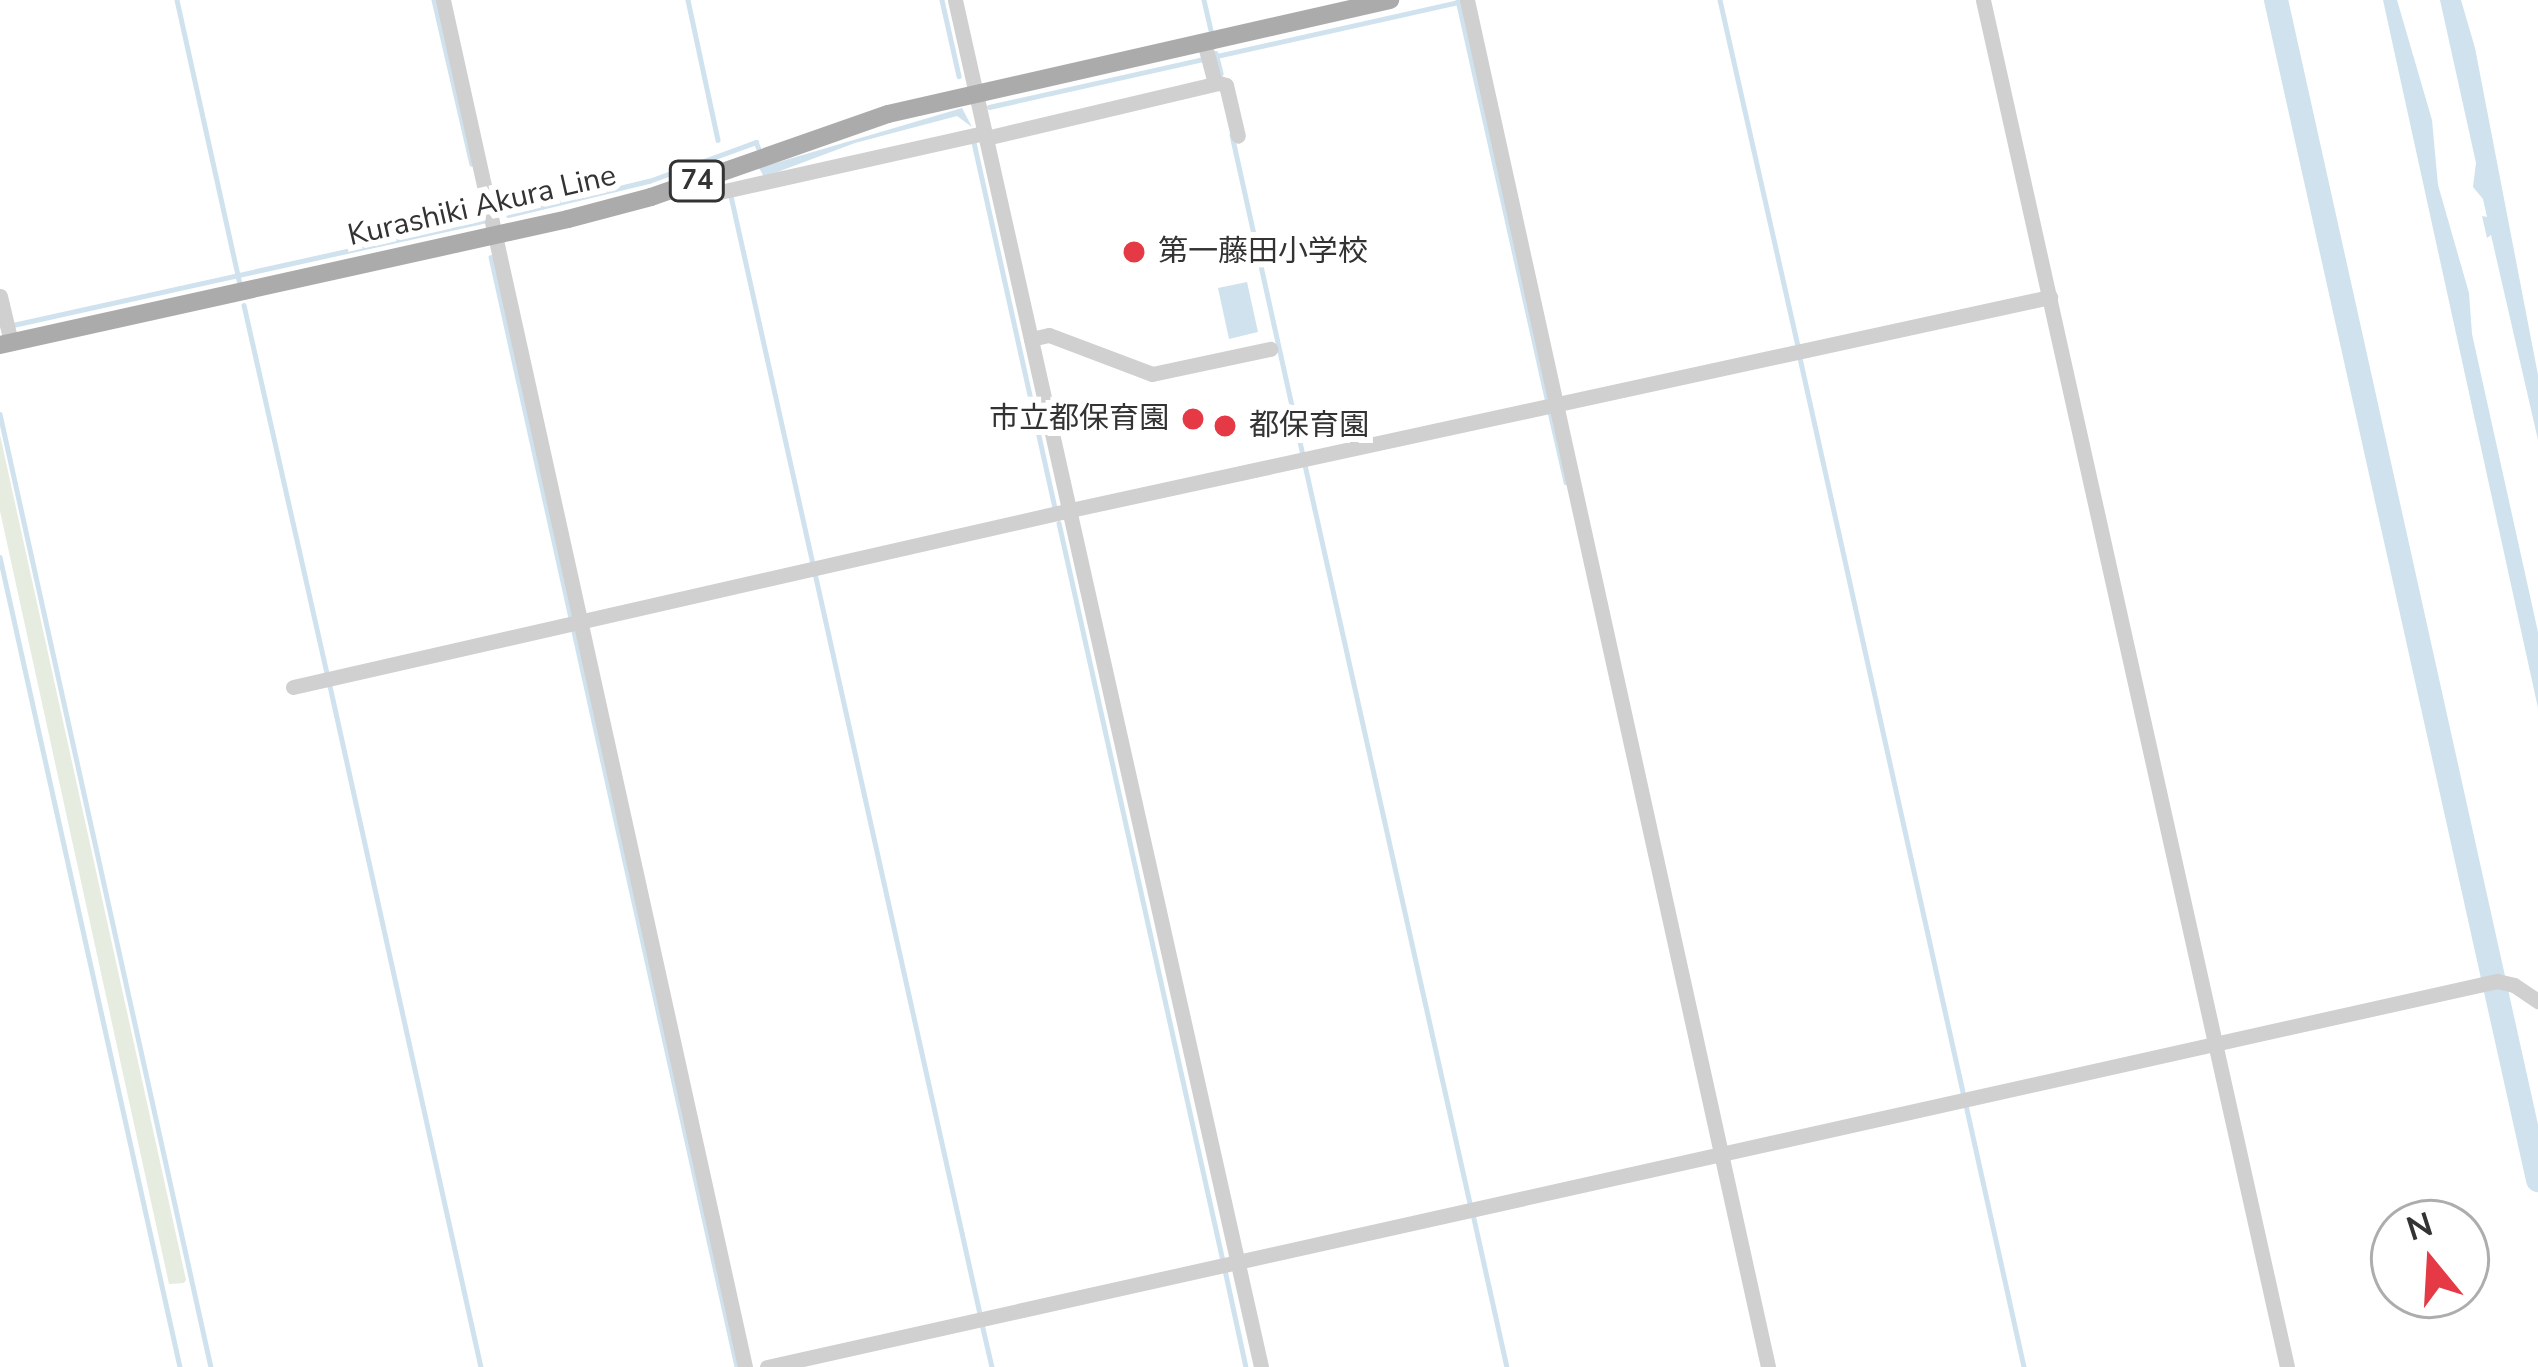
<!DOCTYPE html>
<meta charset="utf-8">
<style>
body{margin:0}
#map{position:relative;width:2538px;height:1367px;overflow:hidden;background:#fff;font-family:"Nunito Sans","Noto Sans JP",sans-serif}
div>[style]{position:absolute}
.green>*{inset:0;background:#e6ecdf}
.water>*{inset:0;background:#cfe2ee}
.stream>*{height:4.5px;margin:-2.25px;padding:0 2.25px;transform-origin:2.25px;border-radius:2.25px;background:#cfe2ee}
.river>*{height:24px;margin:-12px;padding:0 12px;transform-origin:12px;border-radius:12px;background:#cfe2ee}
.minor>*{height:15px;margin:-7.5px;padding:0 7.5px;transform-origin:7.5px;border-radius:7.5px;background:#d0d0d0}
.major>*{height:18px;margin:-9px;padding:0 9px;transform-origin:9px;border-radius:9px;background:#ababab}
.dots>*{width:33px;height:33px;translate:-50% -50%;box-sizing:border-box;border:6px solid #fff;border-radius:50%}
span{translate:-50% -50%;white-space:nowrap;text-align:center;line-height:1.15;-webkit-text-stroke:12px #fff;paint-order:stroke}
.shield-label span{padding:3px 9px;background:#fff;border:3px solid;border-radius:9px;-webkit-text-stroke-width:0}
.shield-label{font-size:27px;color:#333;font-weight:700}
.street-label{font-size:30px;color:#333}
.poi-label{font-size:30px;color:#333}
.left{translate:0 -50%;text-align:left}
.right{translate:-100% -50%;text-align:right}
.north{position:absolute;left:2370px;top:1199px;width:120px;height:120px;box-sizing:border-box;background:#fff;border:3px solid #adadad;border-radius:50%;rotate:342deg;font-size:33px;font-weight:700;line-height:48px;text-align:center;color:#333}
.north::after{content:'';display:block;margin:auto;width:42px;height:54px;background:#e63946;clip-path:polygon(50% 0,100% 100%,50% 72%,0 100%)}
</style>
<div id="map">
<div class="green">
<div style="clip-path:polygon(0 435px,186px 1280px,184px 1283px,169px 1284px,0 511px)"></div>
</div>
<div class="water">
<div style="clip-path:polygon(2383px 0,2397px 0,2432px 120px,2438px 185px,2469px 293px,2472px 334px,2538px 632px,2538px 708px)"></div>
<div style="clip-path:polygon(2440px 0,2461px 0,2475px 48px,2538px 375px,2538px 440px,2491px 235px,2487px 238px,2482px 216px,2487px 217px,2483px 199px,2473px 187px,2476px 163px)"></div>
<div style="clip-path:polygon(962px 108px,972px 127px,957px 116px,855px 143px,764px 177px,759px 168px)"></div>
<div style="clip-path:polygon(1247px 282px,1258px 332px,1229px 339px,1218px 288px)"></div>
</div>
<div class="stream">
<div style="left:177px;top:0;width:291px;rotate:77.5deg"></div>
<div style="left:434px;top:0;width:168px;rotate:77deg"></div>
<div style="left:688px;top:0;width:143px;rotate:77.9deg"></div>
<div style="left:942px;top:0;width:78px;rotate:77.4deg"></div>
<div style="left:1204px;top:0;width:31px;rotate:77deg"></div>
<div style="left:1458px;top:0;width:412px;rotate:77.4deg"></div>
<div style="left:1720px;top:0;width:355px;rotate:77.3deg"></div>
<div style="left:1216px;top:53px;width:21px;rotate:76deg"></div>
<div style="left:989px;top:107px;width:487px;rotate:-12.6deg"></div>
<div style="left:1232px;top:135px;width:327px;rotate:77.5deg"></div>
<div style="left:973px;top:138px;width:379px;rotate:77.5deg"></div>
<div style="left:731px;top:196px;width:1145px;rotate:77.44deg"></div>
<div style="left:508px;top:215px;width:145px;rotate:-13.6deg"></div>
<div style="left:649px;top:181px;width:114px;rotate:-20deg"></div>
<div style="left:756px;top:142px;width:8px;rotate:67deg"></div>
<div style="left:491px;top:257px;width:1137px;rotate:77.5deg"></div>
<div style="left:244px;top:305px;width:378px;rotate:77.3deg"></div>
<div style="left:13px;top:325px;width:486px;rotate:-12.5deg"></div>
<div style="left:1800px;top:358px;width:752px;rotate:77.48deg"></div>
<div style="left:1550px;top:412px;width:72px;rotate:77.1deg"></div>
<div style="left:0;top:414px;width:976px;rotate:77.52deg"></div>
<div style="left:1305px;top:465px;width:756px;rotate:77.4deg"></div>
<div style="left:1059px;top:523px;width:756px;rotate:77.47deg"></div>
<div style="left:0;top:557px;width:830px;rotate:77.47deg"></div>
<div style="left:330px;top:686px;width:698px;rotate:77.5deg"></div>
<div style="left:1966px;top:1105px;width:268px;rotate:77.5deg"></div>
<div style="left:1473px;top:1214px;width:157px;rotate:77.5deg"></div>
<div style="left:1225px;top:1270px;width:99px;rotate:77.8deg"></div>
<div style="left:982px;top:1324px;width:44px;rotate:76.9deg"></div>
</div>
<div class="river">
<div style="left:2276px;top:0;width:1209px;rotate:77.48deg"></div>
</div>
<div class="minor">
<div style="left:443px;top:0;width:1400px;rotate:77.54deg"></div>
<div style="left:955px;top:0;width:1401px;rotate:77.38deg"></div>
<div style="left:1467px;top:0;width:1400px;rotate:77.58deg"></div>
<div style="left:1983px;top:0;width:1400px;rotate:77.46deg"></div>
<div style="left:1204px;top:42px;width:42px;rotate:75deg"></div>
<div style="left:986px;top:138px;width:239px;rotate:-13.3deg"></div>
<div style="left:1219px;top:83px;width:7px;rotate:16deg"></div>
<div style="left:1226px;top:85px;width:52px;rotate:76.8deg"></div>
<div style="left:697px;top:181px;width:25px;rotate:26deg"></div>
<div style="left:720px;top:192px;width:271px;rotate:-12.6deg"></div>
<div style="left:0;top:296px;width:47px;rotate:76.6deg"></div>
<div style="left:1031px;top:339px;width:18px;rotate:-13deg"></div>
<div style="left:1049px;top:335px;width:110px;rotate:20.7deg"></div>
<div style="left:1152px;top:374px;width:121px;rotate:-12deg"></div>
<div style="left:293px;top:687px;width:802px;rotate:-12.82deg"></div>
<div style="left:1075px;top:509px;width:998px;rotate:-12.27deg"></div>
<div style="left:767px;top:1367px;width:1773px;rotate:-12.58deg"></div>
<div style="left:2497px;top:981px;width:17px;rotate:13deg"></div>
<div style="left:2514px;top:985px;width:29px;rotate:34deg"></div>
</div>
<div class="major">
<div style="left:0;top:345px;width:582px;rotate:-12.51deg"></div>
<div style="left:568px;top:219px;width:86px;rotate:-14.8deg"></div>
<div style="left:651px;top:197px;width:251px;rotate:-19.3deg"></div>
<div style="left:888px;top:114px;width:515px;rotate:-12.79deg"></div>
</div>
<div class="dots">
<div style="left:1134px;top:252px;background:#e63946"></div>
<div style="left:1193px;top:419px;background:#e63946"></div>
<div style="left:1225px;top:426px;background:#e63946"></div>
</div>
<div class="shield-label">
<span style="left:697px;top:181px">74</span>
</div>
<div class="street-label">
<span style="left:482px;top:206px;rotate:-13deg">Kurashiki Akura Line</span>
</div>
<div class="poi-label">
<span class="left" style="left:1158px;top:252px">第一藤田小学校</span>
<span class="right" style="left:1169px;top:419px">市立都保育園</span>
<span class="left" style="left:1249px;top:426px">都保育園</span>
</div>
<div class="north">N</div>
</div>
